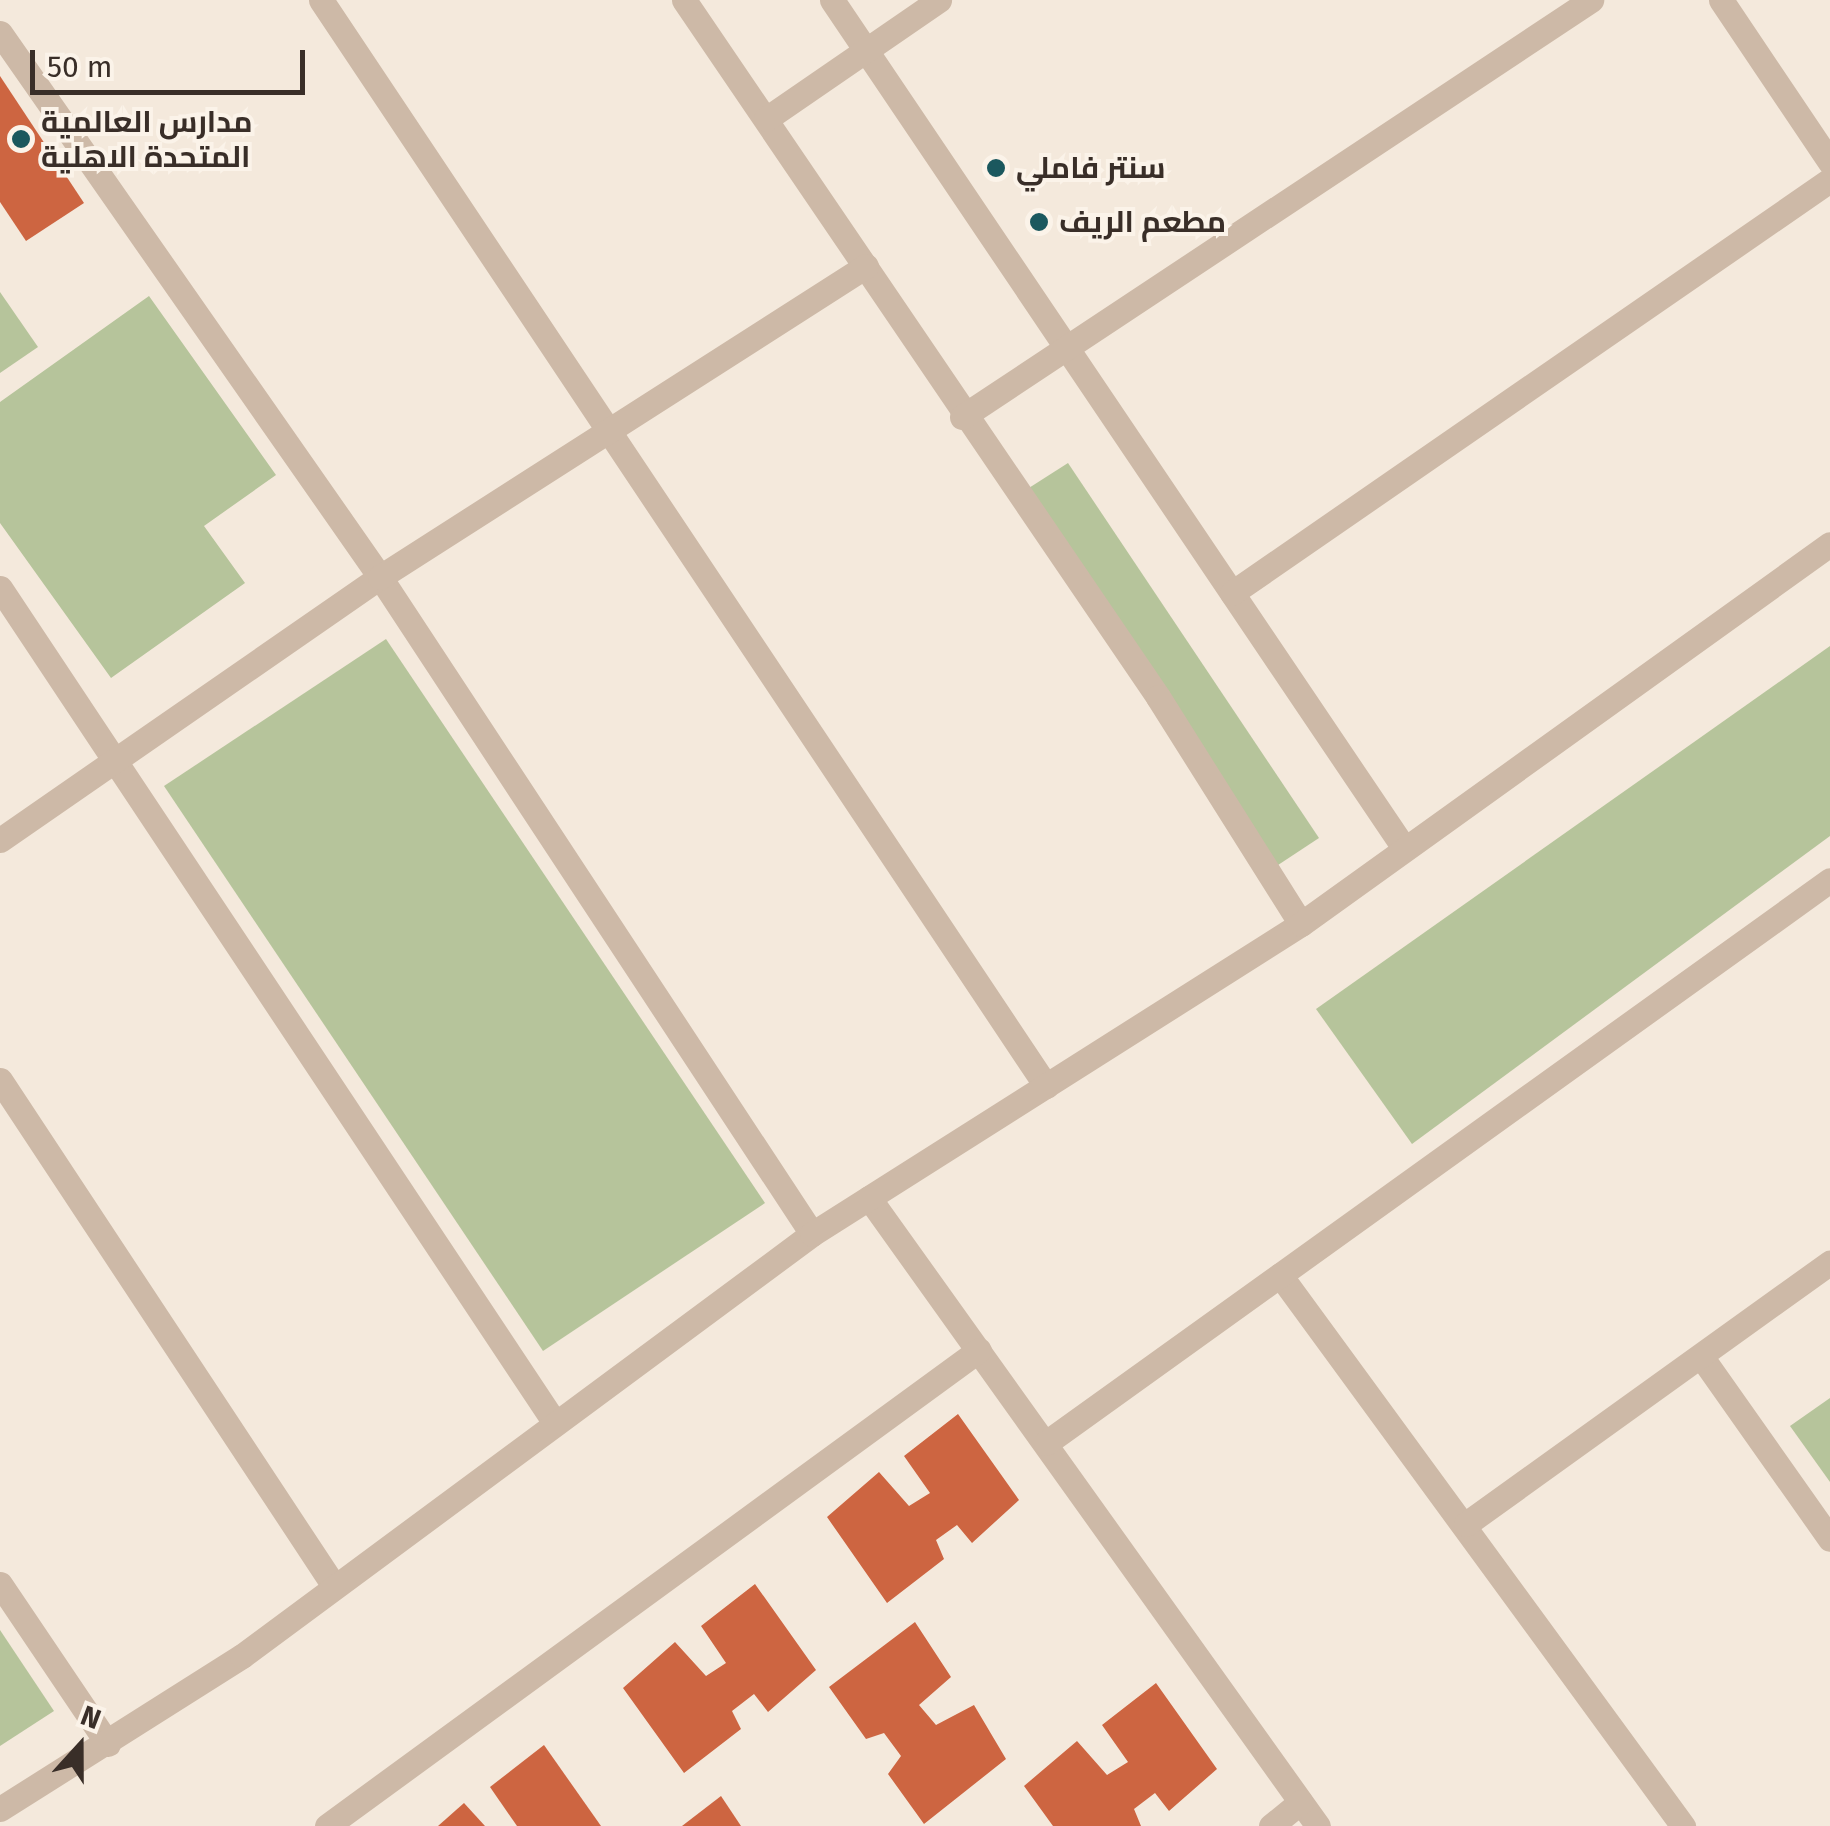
<!DOCTYPE html>
<meta charset="utf-8">
<style>
body{margin:0}
#map{position:relative;width:1830px;height:1826px;overflow:hidden;background:#f4e9dc;font-family:"Fira Sans",Cairo,sans-serif}
div>[style]{position:absolute}
.green>*{inset:0;background:#b6c49b}
.building>*{inset:0;background:#cd6541}
.minor>*{height:25px;margin:-12.5px;padding:0 12.5px;transform-origin:12.5px;border-radius:12.5px;background:#cdb9a7}
.dots>*{width:28px;height:28px;translate:-50% -50%;box-sizing:border-box;border:5px solid #fbf3e9;border-radius:50%}
span{translate:-50% -50%;white-space:nowrap;text-align:center;line-height:1.15;-webkit-text-stroke:8px #fbf3e9;paint-order:stroke}
.poi-label{font-size:30px;color:#392e28;font-weight:700}
.left{translate:0 -50%;text-align:left}
.north{position:absolute;left:30px;top:1696px;width:100px;height:100px;-webkit-text-stroke:8px #fbf3e9;paint-order:stroke;rotate:21deg;font-size:28px;font-weight:700;line-height:40px;text-align:center;color:#392e28}
.north::after{content:'';display:block;margin:auto;width:35px;height:45px;background:#392e28;clip-path:polygon(50% 0,100% 100%,50% 72%,0 100%)}
.scale{position:absolute;left:30px;top:50px;width:275px;height:45px;box-sizing:border-box;border:5px solid #392e28;border-top:0;padding-left:12px;font-size:30px;line-height:35px;white-space:nowrap;color:#392e28;-webkit-text-stroke:8px #fbf3e9;paint-order:stroke}
</style>
<div id="map">
<div class="green">
<div style="clip-path:polygon(0 292px,38px 347px,0 373px)"></div>
<div style="clip-path:polygon(149px 296px,276px 475px,204px 526px,245px 583px,111px 678px,0 523px,0 402px)"></div>
<div style="clip-path:polygon(1068px 463px,1319px 838px,1272px 869px,1021px 493px)"></div>
<div style="clip-path:polygon(386px 639px,765px 1203px,543px 1351px,164px 786px)"></div>
<div style="clip-path:polygon(1830px 646px,1830px 836px,1412px 1144px,1316px 1009px)"></div>
<div style="clip-path:polygon(1830px 1398px,1830px 1482px,1790px 1426px)"></div>
<div style="clip-path:polygon(0 1630px,54px 1711px,0 1746px)"></div>
</div>
<div class="building">
<div style="clip-path:polygon(0 76px,84px 203px,26px 241px,0 202px)"></div>
<div style="clip-path:polygon(958px 1414px,1019px 1500px,972px 1543px,957px 1525px,936px 1540px,944px 1559px,887px 1603px,827px 1517px,879px 1472px,909px 1506px,930px 1493px,904px 1456px)"></div>
<div style="clip-path:polygon(755px 1584px,816px 1670px,768px 1712px,754px 1694px,732px 1711px,741px 1729px,684px 1773px,623px 1688px,675px 1642px,706px 1676px,726px 1663px,701px 1626px)"></div>
<div style="clip-path:polygon(915px 1622px,951px 1677px,919px 1705px,936px 1725px,974px 1705px,1006px 1759px,924px 1824px,888px 1774px,901px 1756px,884px 1733px,866px 1739px,829px 1687px)"></div>
<div style="clip-path:polygon(1156px 1683px,1217px 1769px,1169px 1811px,1155px 1793px,1134px 1809px,1141px 1826px,1053px 1826px,1024px 1786px,1077px 1741px,1107px 1775px,1128px 1762px,1102px 1725px)"></div>
<div style="clip-path:polygon(544px 1745px,601px 1826px,517px 1826px,490px 1787px)"></div>
<div style="clip-path:polygon(721px 1796px,741px 1826px,682px 1826px)"></div>
<div style="clip-path:polygon(464px 1803px,485px 1826px,438px 1826px)"></div>
</div>
<div class="minor">
<div style="left:321px;top:0;width:1306px;rotate:56.27deg"></div>
<div style="left:684px;top:0;width:843px;rotate:55.78deg"></div>
<div style="left:1158px;top:697px;width:268px;rotate:57.8deg"></div>
<div style="left:832px;top:0;width:1023px;rotate:56deg"></div>
<div style="left:1721px;top:0;width:195px;rotate:56.1deg"></div>
<div style="left:0;top:33px;width:664px;rotate:55.06deg"></div>
<div style="left:380px;top:577px;width:786px;rotate:56.67deg"></div>
<div style="left:766px;top:119px;width:210px;rotate:-34.5deg"></div>
<div style="left:962px;top:417px;width:755px;rotate:-33.54deg"></div>
<div style="left:0;top:588px;width:1003px;rotate:56.39deg"></div>
<div style="left:1232px;top:593px;width:727px;rotate:-34.63deg"></div>
<div style="left:0;top:840px;width:462px;rotate:-34.7deg"></div>
<div style="left:380px;top:577px;width:577px;rotate:-32.62deg"></div>
<div style="left:0;top:1080px;width:606px;rotate:56.57deg"></div>
<div style="left:869px;top:1198px;width:772px;rotate:54.44deg"></div>
<div style="left:1280px;top:1275px;width:683px;rotate:53.82deg"></div>
<div style="left:1703px;top:1359px;width:220px;rotate:54.8deg"></div>
<div style="left:1046px;top:1443px;width:965px;rotate:-35.68deg"></div>
<div style="left:1466px;top:1524px;width:448px;rotate:-35.7deg"></div>
<div style="left:0;top:1584px;width:193px;rotate:56deg"></div>
<div style="left:0;top:1809px;width:286px;rotate:-32.3deg"></div>
<div style="left:242px;top:1656px;width:709px;rotate:-36.51deg"></div>
<div style="left:812px;top:1234px;width:579px;rotate:-32.37deg"></div>
<div style="left:1301px;top:924px;width:651px;rotate:-35.69deg"></div>
<div style="left:327px;top:1826px;width:807px;rotate:-36.13deg"></div>
<div style="left:1271px;top:1826px;width:38px;rotate:-39deg"></div>
</div>
<div class="dots">
<div style="left:21px;top:139px;background:#1b585e"></div>
<div style="left:996px;top:168px;background:#1b585e"></div>
<div style="left:1039px;top:222px;background:#1b585e"></div>
</div>
<div class="poi-label">
<span class="left" style="left:41px;top:139px">مدارس العالمية<br>المتحدة الاهلية</span>
<span class="left" style="left:1016px;top:168px">سنتر فاملي</span>
<span class="left" style="left:1059px;top:222px">مطعم الريف</span>
</div>
<div class="north">N</div>
<div class="scale">50 m</div>
</div>
